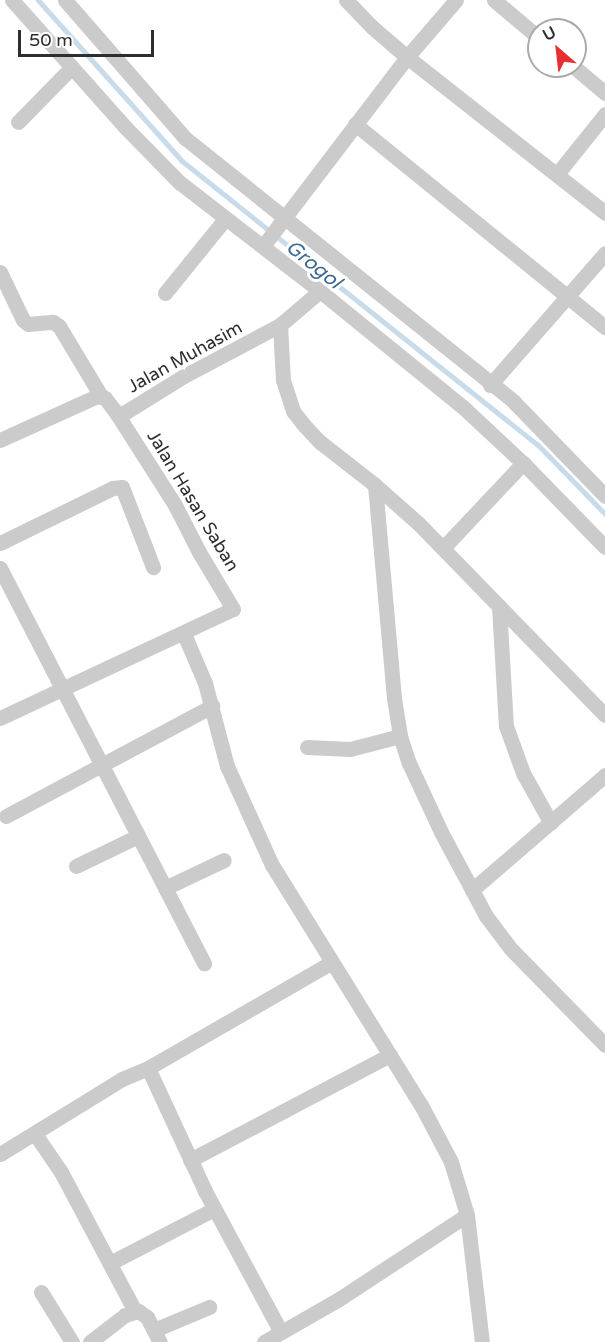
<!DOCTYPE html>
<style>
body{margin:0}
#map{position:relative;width:605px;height:1342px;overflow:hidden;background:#fff;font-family:"Varela Round",sans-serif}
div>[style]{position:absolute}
.stream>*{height:5px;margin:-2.5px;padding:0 2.5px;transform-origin:2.5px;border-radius:2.5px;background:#c7dbeb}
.street>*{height:15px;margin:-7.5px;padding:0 7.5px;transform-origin:7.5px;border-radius:7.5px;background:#cbcbcb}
span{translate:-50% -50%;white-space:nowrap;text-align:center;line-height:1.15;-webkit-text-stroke:6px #fff;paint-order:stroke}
.street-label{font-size:18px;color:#2e2e2e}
.water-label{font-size:20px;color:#3c6990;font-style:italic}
.north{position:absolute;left:527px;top:18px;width:60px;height:60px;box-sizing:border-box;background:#fff;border:2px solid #ababab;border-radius:50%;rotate:332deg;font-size:16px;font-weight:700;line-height:24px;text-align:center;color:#2e2e2e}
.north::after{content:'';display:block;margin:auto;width:21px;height:27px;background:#e62f30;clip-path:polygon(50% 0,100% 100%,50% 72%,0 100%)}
.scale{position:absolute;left:18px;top:30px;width:136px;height:27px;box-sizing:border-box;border:3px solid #2e2e2e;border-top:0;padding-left:8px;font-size:18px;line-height:21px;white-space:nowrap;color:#2e2e2e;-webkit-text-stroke:4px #fff;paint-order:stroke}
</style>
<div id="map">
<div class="stream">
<div style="left:38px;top:0;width:216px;rotate:48.2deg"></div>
<div style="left:182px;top:161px;width:455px;rotate:38.6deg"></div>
<div style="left:538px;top:445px;width:96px;rotate:45.8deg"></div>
</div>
<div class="street">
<div style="left:12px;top:0;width:171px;rotate:48.3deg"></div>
<div style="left:126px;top:128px;width:76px;rotate:45.5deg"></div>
<div style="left:179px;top:182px;width:178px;rotate:37.7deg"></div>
<div style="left:320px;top:291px;width:187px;rotate:39.1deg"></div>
<div style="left:465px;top:409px;width:79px;rotate:43deg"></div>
<div style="left:523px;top:463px;width:117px;rotate:45.7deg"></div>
<div style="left:65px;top:0;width:183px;rotate:49deg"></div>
<div style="left:185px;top:138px;width:422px;rotate:38.7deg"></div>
<div style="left:514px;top:402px;width:131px;rotate:45.9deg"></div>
<div style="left:346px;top:0;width:37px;rotate:46deg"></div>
<div style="left:372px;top:27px;width:46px;rotate:40.6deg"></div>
<div style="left:407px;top:57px;width:252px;rotate:38.2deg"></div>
<div style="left:494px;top:0;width:59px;rotate:40.2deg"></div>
<div style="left:573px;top:66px;width:42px;rotate:40.2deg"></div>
<div style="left:18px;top:122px;width:77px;rotate:-45.5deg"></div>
<div style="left:355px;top:124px;width:322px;rotate:39.1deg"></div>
<div style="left:557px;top:174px;width:77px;rotate:-51.3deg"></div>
<div style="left:263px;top:246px;width:238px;rotate:-52.7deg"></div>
<div style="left:407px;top:57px;width:75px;rotate:-49.3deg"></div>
<div style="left:0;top:272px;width:53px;rotate:64.4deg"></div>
<div style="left:23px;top:320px;width:6px;rotate:39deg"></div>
<div style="left:28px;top:324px;width:25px;rotate:-5deg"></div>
<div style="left:53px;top:322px;width:7px;rotate:34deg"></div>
<div style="left:59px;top:326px;width:82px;rotate:59deg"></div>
<div style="left:165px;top:293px;width:95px;rotate:-51deg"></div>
<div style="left:280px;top:325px;width:55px;rotate:86.9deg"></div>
<div style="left:283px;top:380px;width:33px;rotate:72deg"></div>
<div style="left:293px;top:411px;width:16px;rotate:52deg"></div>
<div style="left:303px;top:424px;width:25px;rotate:47deg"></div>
<div style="left:320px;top:442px;width:70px;rotate:38deg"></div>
<div style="left:375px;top:485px;width:57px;rotate:41.5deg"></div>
<div style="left:418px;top:523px;width:268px;rotate:45.8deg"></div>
<div style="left:490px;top:385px;width:175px;rotate:-48.9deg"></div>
<div style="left:0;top:440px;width:107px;rotate:-24.4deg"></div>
<div style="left:97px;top:396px;width:8px;rotate:14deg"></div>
<div style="left:105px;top:398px;width:20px;rotate:53deg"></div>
<div style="left:117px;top:414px;width:7px;rotate:-8deg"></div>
<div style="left:124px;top:413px;width:70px;rotate:-31.7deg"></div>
<div style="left:184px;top:376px;width:109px;rotate:-28deg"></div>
<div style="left:280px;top:325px;width:52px;rotate:-40.4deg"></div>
<div style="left:375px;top:485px;width:214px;rotate:84.9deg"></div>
<div style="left:394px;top:698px;width:38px;rotate:81deg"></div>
<div style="left:400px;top:736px;width:28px;rotate:72deg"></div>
<div style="left:409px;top:763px;width:76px;rotate:65.1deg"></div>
<div style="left:441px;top:832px;width:95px;rotate:61.8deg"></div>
<div style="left:486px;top:916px;width:41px;rotate:52.9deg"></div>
<div style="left:511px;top:949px;width:134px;rotate:45.6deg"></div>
<div style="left:0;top:543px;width:126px;rotate:-26deg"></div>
<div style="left:113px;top:488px;width:9px;rotate:-6deg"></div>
<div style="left:122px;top:487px;width:86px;rotate:68.8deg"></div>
<div style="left:443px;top:548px;width:117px;rotate:-46.7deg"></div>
<div style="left:0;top:568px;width:445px;rotate:62.7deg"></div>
<div style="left:499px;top:606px;width:120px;rotate:86.7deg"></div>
<div style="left:506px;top:726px;width:50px;rotate:70.1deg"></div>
<div style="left:523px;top:773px;width:57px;rotate:60.8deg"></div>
<div style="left:184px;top:634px;width:53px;rotate:66.8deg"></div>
<div style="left:205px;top:683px;width:86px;rotate:75.2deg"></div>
<div style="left:227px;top:766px;width:109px;rotate:65.6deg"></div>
<div style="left:272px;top:865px;width:282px;rotate:58.2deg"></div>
<div style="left:421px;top:1105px;width:64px;rotate:62.2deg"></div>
<div style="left:451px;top:1162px;width:55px;rotate:73.2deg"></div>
<div style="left:467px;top:1215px;width:128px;rotate:83.3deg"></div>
<div style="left:0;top:718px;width:257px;rotate:-25.1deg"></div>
<div style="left:233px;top:609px;width:66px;rotate:-120.8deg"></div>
<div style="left:199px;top:552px;width:53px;rotate:-117.1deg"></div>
<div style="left:175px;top:505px;width:108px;rotate:-122.5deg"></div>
<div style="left:307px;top:747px;width:43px;rotate:2.7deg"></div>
<div style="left:350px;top:749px;width:52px;rotate:-14.6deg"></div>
<div style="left:6px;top:816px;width:234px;rotate:-28.1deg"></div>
<div style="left:76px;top:866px;width:69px;rotate:-25.8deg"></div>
<div style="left:165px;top:888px;width:65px;rotate:-25.4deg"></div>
<div style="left:472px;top:890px;width:176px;rotate:-40.8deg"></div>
<div style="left:148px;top:1068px;width:136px;rotate:65.1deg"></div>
<div style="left:205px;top:1191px;width:160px;rotate:61.7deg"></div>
<div style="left:35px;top:1134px;width:46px;rotate:55.6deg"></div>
<div style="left:61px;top:1172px;width:157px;rotate:62deg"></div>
<div style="left:0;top:1154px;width:143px;rotate:-31.6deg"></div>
<div style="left:122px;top:1079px;width:28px;rotate:-23deg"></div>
<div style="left:148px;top:1068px;width:212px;rotate:-29.9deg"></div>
<div style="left:190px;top:1160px;width:226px;rotate:-27.7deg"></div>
<div style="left:110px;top:1263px;width:117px;rotate:-27.4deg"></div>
<div style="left:41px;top:1292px;width:59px;rotate:58.2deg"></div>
<div style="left:154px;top:1330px;width:60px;rotate:-22.7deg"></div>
<div style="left:90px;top:1342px;width:44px;rotate:-37.6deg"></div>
<div style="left:125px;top:1315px;width:14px;rotate:-17deg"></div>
<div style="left:138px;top:1311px;width:11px;rotate:34deg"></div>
<div style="left:147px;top:1317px;width:28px;rotate:63deg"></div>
<div style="left:264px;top:1342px;width:86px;rotate:-29.8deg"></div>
<div style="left:339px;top:1299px;width:153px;rotate:-33.3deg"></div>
</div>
<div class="street-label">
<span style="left:185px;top:357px;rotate:-29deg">Jalan Muhasim</span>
<span style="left:193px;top:501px;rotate:59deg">Jalan Hasan Saban</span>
</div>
<div class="water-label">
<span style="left:313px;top:265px;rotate:39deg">Grogol</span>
</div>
<div class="north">U</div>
<div class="scale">50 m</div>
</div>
